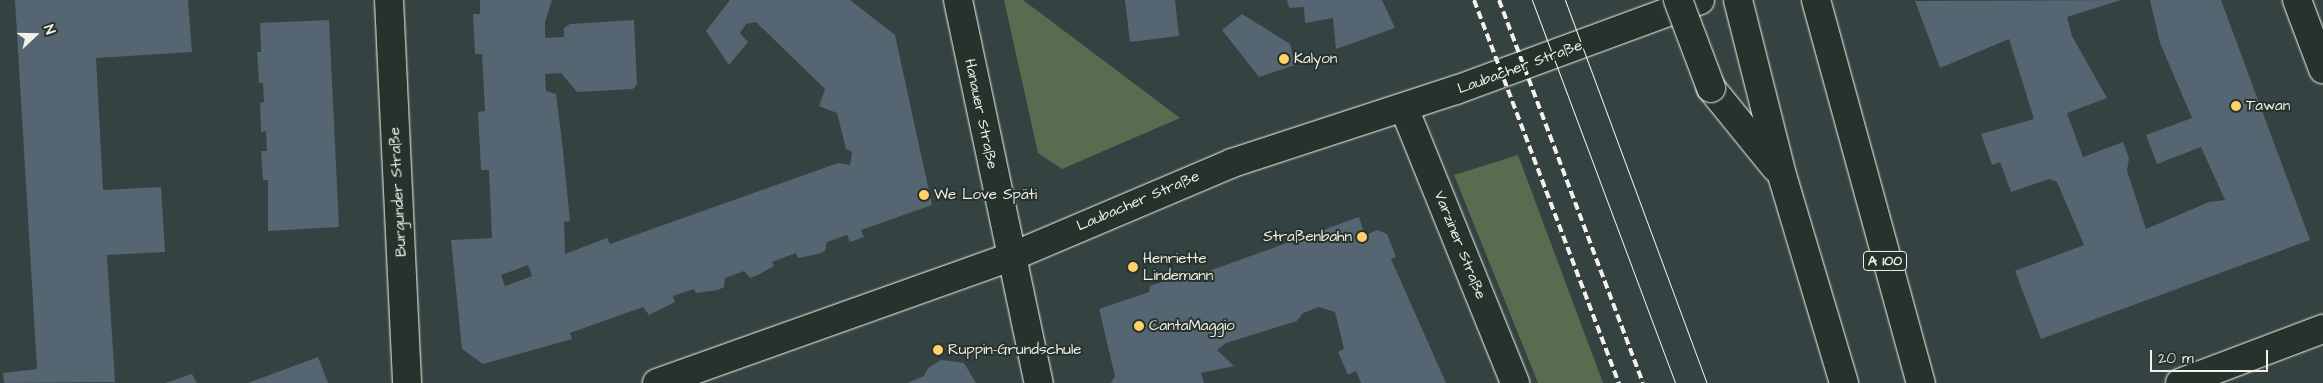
<!DOCTYPE html>
<meta charset="utf-8">
<style>
body{margin:0}
#map{position:relative;width:2323px;height:383px;overflow:hidden;background:#344241;font-family:"Architects Daughter",sans-serif}
div>[style]{position:absolute}
.green>*{inset:0;background:#586c50}
.building>*{inset:0;background:#556571}
.roads{filter:drop-shadow(0 0 1px #f4f1e8) drop-shadow(0 0 1px #f4f1e8)}
.street>*{height:28px;margin:-14px;padding:0 14px;transform-origin:14px;border-radius:14px;background:#26332d}
.secondary>*{height:28px;margin:-14px;padding:0 14px;transform-origin:14px;border-radius:14px;background:#26332d}
.highway>*{height:28px;margin:-14px;padding:0 14px;transform-origin:14px;border-radius:14px;background:#26332d}
.tram>*{height:1px;margin:-0.5px;padding:0 0.5px;transform-origin:0.5px;border-radius:0.5px;background:#f4f1e8}
.rail>*{height:4px;margin-top:-2px;transform-origin:0;background:repeating-linear-gradient(90deg,#f4f1e8 0 8px,transparent 0 12px)}
.bridges{filter:drop-shadow(0 0 1px #f4f1e8) drop-shadow(0 0 1px #f4f1e8)}
.highway-bridge>*{height:28px;margin:-14px;padding:0 14px;transform-origin:14px;border-radius:14px;background:#26332d}
.dots>*{width:14px;height:14px;translate:-50% -50%;box-sizing:border-box;border:2px solid #26332d;border-radius:50%}
span{translate:-50% -50%;white-space:nowrap;text-align:center;line-height:1.15;-webkit-text-stroke:4px #26332d;paint-order:stroke}
.shield-label span{padding:1px 4px;background:#26332d;border:1px solid;border-radius:4px;-webkit-text-stroke-width:0}
.shield-label{font-size:14px;color:#f4f1e8;font-weight:700}
.poi-label{font-size:15px;color:#f4f1e8}
.left{translate:0 -50%;text-align:left}
.right{translate:-100% -50%;text-align:right}
.street-label{font-size:15px;color:#f4f1e8}
.north{position:absolute;left:10px;top:10px;width:50px;height:50px;-webkit-text-stroke:4px #26332d;paint-order:stroke;rotate:69deg;font-size:14px;font-weight:700;line-height:20px;text-align:center;color:#f4f1e8}
.north::after{content:'';display:block;margin:auto;width:18px;height:22px;background:#f4f1e8;clip-path:polygon(50% 0,100% 100%,50% 72%,0 100%)}
.scale{position:absolute;left:2150px;top:350px;width:118px;height:22px;box-sizing:border-box;border:2px solid #f4f1e8;border-top:0;padding-left:6px;font-size:15px;line-height:18px;white-space:nowrap;color:#f4f1e8;-webkit-text-stroke:4px #26332d;paint-order:stroke}
</style>
<div id="map">
<div class="green">
<div style="clip-path:polygon(1004px 0,1023px 0,1180px 118px,1062px 169px,1038px 153px)"></div>
<div style="clip-path:polygon(1518px 155px,1603px 383px,1538px 383px,1454px 175px)"></div>
</div>
<div class="building">
<div style="clip-path:polygon(15px 0,188px 0,192px 52px,96px 58px,103px 190px,161px 187px,165px 252px,107px 255px,115px 382px,4px 383px,3px 373px,37px 369px)"></div>
<div style="clip-path:polygon(evenodd,480px 0,552px 0,545px 22px,545px 38px,564px 37px,564px 28px,570px 24px,634px 20px,637px 84px,633px 89px,577px 92px,561px 73px,545px 74px,546px 91px,556px 94px,563px 150px,570px 221px,564px 222px,565px 254px,607px 238px,610px 244px,838px 163px,850px 165px,852px 152px,846px 149px,837px 113px,819px 106px,825px 89px,756px 22px,746px 24px,740px 33px,748px 42px,729px 65px,706px 31px,730px 0,850px 0,895px 35px,932px 205px,861px 230px,864px 237px,850px 242px,847px 235px,827px 242px,825px 251px,818px 254px,798px 258px,796px 253px,772px 262px,774px 266px,758px 275px,750px 278px,744px 271px,725px 278px,724px 287px,718px 290px,696px 293px,694px 289px,673px 296px,675px 302px,649px 315px,643px 307px,570px 333px,572px 339px,483px 364px,462px 349px,451px 240px,492px 238px,489px 170px,481px 170px,478px 112px,485px 111px,482px 54px,475px 54px,473px 14px,480px 14px,480px 0,528px 265px,532px 276px,505px 286px,501px 275px,528px 265px)"></div>
<div style="clip-path:polygon(1125px 0,1175px 0,1179px 36px,1130px 42px)"></div>
<div style="clip-path:polygon(1287px 0,1382px 0,1395px 28px,1336px 49px,1333px 18px,1305px 23px,1304px 7px,1289px 8px)"></div>
<div style="clip-path:polygon(2121px 0,2067px 17px,2072px 36px,2107px 98px,2067px 113px,2083px 157px,2123px 142px,2129px 158px,2127px 171px,2146px 229px,2209px 202px,2225px 200px,2201px 147px,2157px 164px,2146px 135px,2192px 118px,2160px 43px,2150px 0,2221px 0,2310px 240px,2041px 339px,2015px 271px,2084px 245px,2057px 182px,2049px 179px,2011px 192px,2000px 162px,1992px 165px,1981px 134px,2034px 119px,2009px 39px,1940px 68px,1915px 1px)"></div>
<div style="clip-path:polygon(1242px 14px,1290px 44px,1295px 65px,1259px 77px,1222px 30px)"></div>
<div style="clip-path:polygon(329px 20px,339px 227px,268px 231px,268px 180px,263px 180px,261px 151px,267px 151px,266px 131px,261px 132px,260px 103px,264px 102px,263px 83px,259px 83px,257px 52px,261px 52px,260px 23px)"></div>
<div style="clip-path:polygon(1359px 217px,1365px 235px,1378px 230px,1387px 234px,1396px 257px,1391px 259px,1446px 383px,1361px 383px,1356px 371px,1348px 375px,1338px 352px,1344px 349px,1335px 312px,1319px 307px,1303px 313px,1297px 321px,1226px 343px,1217px 350px,1234px 366px,1201px 373px,1204px 383px,1111px 383px,1115px 376px,1099px 309px,1149px 292px,1150px 286px,1182px 275px,1184px 280px)"></div>
<div style="clip-path:polygon(318px 357px,328px 383px,248px 383px)"></div>
<div style="clip-path:polygon(941px 360px,964px 363px,976px 383px,907px 383px,924px 376px,928px 368px)"></div>
<div style="clip-path:polygon(192px 374px,197px 383px,165px 383px)"></div>
</div>
<div class="roads">
<div class="street">
<div style="left:389px;top:0;width:383px;rotate:87.3deg"></div>
<div style="left:958px;top:0;width:391px;rotate:78.1deg"></div>
<div style="left:1404px;top:108px;width:297px;rotate:68deg"></div>
<div style="left:2180px;top:383px;width:153px;rotate:-20.7deg"></div>
</div>
<div class="secondary">
<div style="left:2297px;top:0;width:74px;rotate:69.4deg"></div>
<div style="left:657px;top:383px;width:376px;rotate:-19.6deg"></div>
<div style="left:1011px;top:257px;width:240px;rotate:-23deg"></div>
<div style="left:1232px;top:163px;width:236px;rotate:-18.1deg"></div>
<div style="left:1456px;top:90px;width:260px;rotate:-20.2deg"></div>
</div>
<div class="highway">
<div style="left:1738px;top:0;width:180px;rotate:75.9deg"></div>
<div style="left:1782px;top:175px;width:217px;rotate:73.4deg"></div>
<div style="left:1816px;top:0;width:397px;rotate:74.7deg"></div>
<div style="left:1711px;top:88px;width:103px;rotate:50.9deg"></div>
</div>
</div>
<div class="tram">
<div style="left:1532px;top:0;width:409px;rotate:69.5deg"></div>
<div style="left:1565px;top:0;width:408px;rotate:69.7deg"></div>
</div>
<div class="rail">
<div style="left:1474px;top:0;width:410px;rotate:69.3deg"></div>
<div style="left:1499px;top:0;width:409px;rotate:69.4deg"></div>
</div>
<div class="bridges">
<div class="highway-bridge">
<div style="left:1678px;top:0;width:94px;rotate:69.4deg"></div>
</div>
</div>
<div class="dots">
<div style="left:1284px;top:59px;background:#ffd166"></div>
<div style="left:2236px;top:106px;background:#ffd166"></div>
<div style="left:924px;top:195px;background:#ffd166"></div>
<div style="left:1362px;top:237px;background:#ffd166"></div>
<div style="left:1133px;top:267px;background:#ffd166"></div>
<div style="left:1139px;top:326px;background:#ffd166"></div>
<div style="left:938px;top:350px;background:#ffd166"></div>
</div>
<div class="shield-label">
<span style="left:1885px;top:261px">A 100</span>
</div>
<div class="poi-label">
<span class="left" style="left:1294px;top:59px">Kalyon</span>
<span class="left" style="left:2246px;top:106px">Tawan</span>
<span class="left" style="left:934px;top:195px">We Love Späti</span>
<span class="right" style="left:1352px;top:237px">Straßenbahn</span>
<span class="left" style="left:1143px;top:267px">Henriette<br>Lindemann</span>
<span class="left" style="left:1149px;top:326px">CantaMaggio</span>
<span class="left" style="left:948px;top:350px">Ruppin-Grundschule</span>
</div>
<div class="street-label">
<span style="left:1520px;top:67px;rotate:-20deg">Laubacher Straße</span>
<span style="left:981px;top:114px;rotate:78deg">Hanauer Straße</span>
<span style="left:398px;top:192px;rotate:-93deg">Burgunder Straße</span>
<span style="left:1138px;top:201px;rotate:-23deg">Laubacher Straße</span>
<span style="left:1460px;top:245px;rotate:68deg">Varziner Straße</span>
</div>
<div class="north">N</div>
<div class="scale">20 m</div>
</div>
